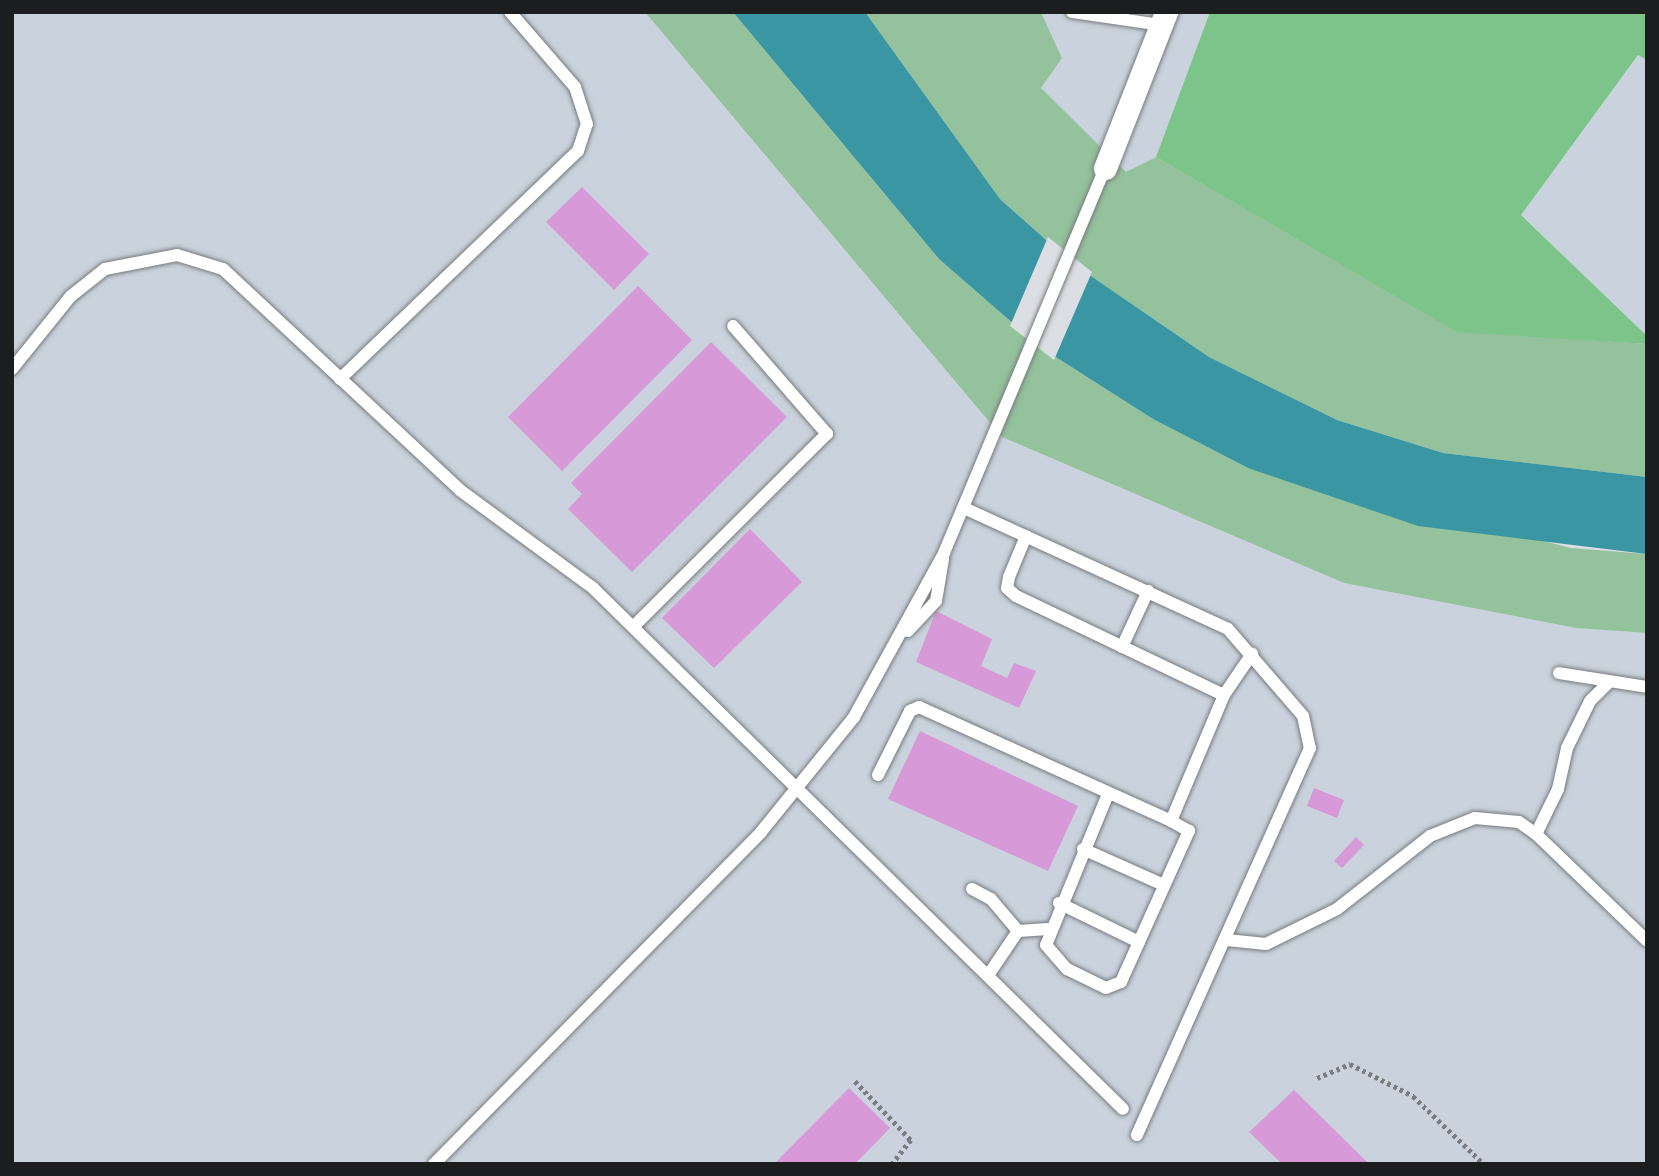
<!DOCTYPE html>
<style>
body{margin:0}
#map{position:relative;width:1659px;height:1176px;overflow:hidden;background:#dbdfe3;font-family:"Varela Round",sans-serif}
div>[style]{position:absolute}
.built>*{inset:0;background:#cad3dd}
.green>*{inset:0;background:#94c29c}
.forest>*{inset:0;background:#7dc48a}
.water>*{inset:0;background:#3a96a3}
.pier>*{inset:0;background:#dbdfe3}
.building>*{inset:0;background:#d799d7}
.path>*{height:4.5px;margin-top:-2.25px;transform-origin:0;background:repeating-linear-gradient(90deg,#7a7c7f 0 3.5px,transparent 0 7px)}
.roads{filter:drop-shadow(0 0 2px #787b7e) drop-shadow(0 0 2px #787b7e)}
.service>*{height:12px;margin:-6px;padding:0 6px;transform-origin:6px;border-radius:6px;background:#fff}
.minor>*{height:23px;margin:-11.5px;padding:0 11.5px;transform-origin:11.5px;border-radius:11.5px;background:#fff}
span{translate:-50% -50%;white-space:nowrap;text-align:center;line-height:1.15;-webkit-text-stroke:7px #fff;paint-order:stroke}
.frame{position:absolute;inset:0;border:14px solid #1c1d1f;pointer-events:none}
</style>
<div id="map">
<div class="built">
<div style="clip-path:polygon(12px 12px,645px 12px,1002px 437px,1344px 583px,1576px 628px,1647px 633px,1647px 1164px,12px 1164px)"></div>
<div style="clip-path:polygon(1041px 12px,1210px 12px,1156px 157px,1126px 173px,1040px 88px,1062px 57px)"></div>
<div style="clip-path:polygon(1638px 55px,1647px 60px,1647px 336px,1521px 215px)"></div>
</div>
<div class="green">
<div style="clip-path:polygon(645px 12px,733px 12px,939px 259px,1040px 347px,1153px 419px,1248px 468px,1571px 548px,1647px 554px,1647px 633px,1576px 628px,1344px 583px,1002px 437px)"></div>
<div style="clip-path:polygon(865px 12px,1041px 12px,1062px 58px,1041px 88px,1126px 172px,1156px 157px,1457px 331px,1647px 344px,1647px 477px,1443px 453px,1337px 420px,1209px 357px,1072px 263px,1000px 199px)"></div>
</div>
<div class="forest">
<div style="clip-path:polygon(1210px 12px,1647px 12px,1647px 60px,1638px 55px,1521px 215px,1647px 336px,1647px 344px,1457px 332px,1156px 157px)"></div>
</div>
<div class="water">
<div style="clip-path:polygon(733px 12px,865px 12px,1000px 199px,1072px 263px,1209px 357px,1337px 420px,1443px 453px,1647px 477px,1647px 554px,1418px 526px,1248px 468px,1153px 419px,1040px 347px,939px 259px)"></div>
</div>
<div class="pier">
<div style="clip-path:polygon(1048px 237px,1092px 272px,1054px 360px,1010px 326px)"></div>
</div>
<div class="building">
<div style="clip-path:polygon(582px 187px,649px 254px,614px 290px,546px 222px)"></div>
<div style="clip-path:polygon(638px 286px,692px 340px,562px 471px,508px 417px)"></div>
<div style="clip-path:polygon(711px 342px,787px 417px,632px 572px,568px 509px,582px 494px,571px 483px)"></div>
<div style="clip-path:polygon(750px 529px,802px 582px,714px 668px,662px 618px)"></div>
<div style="clip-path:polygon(936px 611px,992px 639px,981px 666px,1007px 678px,1014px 663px,1036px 671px,1019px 708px,916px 662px)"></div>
<div style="clip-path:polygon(920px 731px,1078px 806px,1048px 871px,888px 799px)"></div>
<div style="clip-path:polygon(1314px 788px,1344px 800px,1337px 818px,1307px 806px)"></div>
<div style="clip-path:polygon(1356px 837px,1364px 845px,1342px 868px,1334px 861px)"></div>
<div style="clip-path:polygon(849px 1088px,890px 1128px,855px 1164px,774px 1164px)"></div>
<div style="clip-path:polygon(1294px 1090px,1369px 1164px,1282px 1164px,1249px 1132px)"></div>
</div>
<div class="path">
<div style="left:1317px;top:1078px;width:36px;rotate:-23deg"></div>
<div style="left:1350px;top:1064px;width:71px;rotate:26.9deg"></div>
<div style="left:1413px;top:1096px;width:98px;rotate:43.8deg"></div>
<div style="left:855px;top:1081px;width:81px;rotate:46.5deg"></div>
<div style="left:911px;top:1140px;width:31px;rotate:128deg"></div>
</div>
<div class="roads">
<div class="service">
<div style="left:1072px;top:12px;width:90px;rotate:8.3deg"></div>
<div style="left:12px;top:369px;width:94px;rotate:-51.1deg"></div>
<div style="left:71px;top:296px;width:43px;rotate:-38.5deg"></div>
<div style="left:105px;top:269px;width:73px;rotate:-11deg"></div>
<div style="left:177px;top:255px;width:48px;rotate:16.9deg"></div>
<div style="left:223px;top:269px;width:325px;rotate:43deg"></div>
<div style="left:461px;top:491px;width:164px;rotate:36.3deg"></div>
<div style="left:593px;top:588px;width:743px;rotate:44.51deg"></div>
<div style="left:340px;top:379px;width:330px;rotate:-43.8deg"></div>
<div style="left:578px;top:151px;width:28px;rotate:-72deg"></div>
<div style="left:587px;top:124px;width:39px;rotate:-108deg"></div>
<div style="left:575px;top:87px;width:99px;rotate:-130.9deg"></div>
<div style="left:964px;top:508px;width:290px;rotate:24.6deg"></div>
<div style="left:1228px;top:629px;width:115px;rotate:49.2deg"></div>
<div style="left:1303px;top:716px;width:33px;rotate:78deg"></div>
<div style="left:1310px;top:748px;width:424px;rotate:114.1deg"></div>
<div style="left:1026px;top:536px;width:44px;rotate:112.5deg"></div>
<div style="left:1009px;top:577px;width:11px;rotate:100deg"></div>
<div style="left:1007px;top:588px;width:12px;rotate:42deg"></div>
<div style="left:1016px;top:596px;width:230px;rotate:25.5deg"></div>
<div style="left:633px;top:627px;width:274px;rotate:-44.9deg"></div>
<div style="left:827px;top:434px;width:143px;rotate:-131deg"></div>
<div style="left:908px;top:631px;width:41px;rotate:-47deg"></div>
<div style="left:936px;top:601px;width:43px;rotate:-80.5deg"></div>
<div style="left:1122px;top:647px;width:62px;rotate:-65.1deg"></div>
<div style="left:1559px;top:673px;width:89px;rotate:9deg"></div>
<div style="left:878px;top:775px;width:72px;rotate:-63.4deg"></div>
<div style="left:910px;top:711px;width:10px;rotate:-24deg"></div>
<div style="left:919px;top:707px;width:277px;rotate:24.3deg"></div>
<div style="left:1171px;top:821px;width:137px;rotate:-67.2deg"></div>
<div style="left:1224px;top:695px;width:50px;rotate:-55.7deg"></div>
<div style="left:1108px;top:794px;width:163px;rotate:112.3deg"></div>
<div style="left:1046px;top:945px;width:32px;rotate:49deg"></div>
<div style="left:1067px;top:969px;width:43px;rotate:26deg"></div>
<div style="left:1106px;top:988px;width:16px;rotate:-22deg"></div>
<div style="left:1121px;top:982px;width:166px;rotate:-65.8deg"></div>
<div style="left:1189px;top:831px;width:21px;rotate:-151deg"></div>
<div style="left:1536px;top:834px;width:50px;rotate:-63.9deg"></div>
<div style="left:1558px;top:789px;width:42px;rotate:-77.6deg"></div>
<div style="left:1567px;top:748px;width:52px;rotate:-63.9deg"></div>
<div style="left:1590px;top:701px;width:27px;rotate:-45deg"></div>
<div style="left:1083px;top:849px;width:89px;rotate:24deg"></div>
<div style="left:972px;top:889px;width:21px;rotate:28deg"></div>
<div style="left:991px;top:899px;width:42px;rotate:49.8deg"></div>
<div style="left:1059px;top:903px;width:89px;rotate:26deg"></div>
<div style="left:1227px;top:940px;width:39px;rotate:6deg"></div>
<div style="left:1266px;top:944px;width:79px;rotate:-26.2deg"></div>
<div style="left:1337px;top:909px;width:118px;rotate:-38.1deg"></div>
<div style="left:1430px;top:836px;width:48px;rotate:-21.8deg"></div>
<div style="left:1475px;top:818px;width:44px;rotate:5.2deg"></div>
<div style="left:1519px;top:822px;width:21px;rotate:35deg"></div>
<div style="left:1536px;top:834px;width:154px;rotate:43.9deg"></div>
<div style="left:989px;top:974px;width:52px;rotate:-56deg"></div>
<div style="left:1018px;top:931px;width:30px;rotate:-4deg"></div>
<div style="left:434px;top:1164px;width:466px;rotate:-45.4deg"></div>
<div style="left:761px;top:832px;width:148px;rotate:-51deg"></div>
<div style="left:854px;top:717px;width:187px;rotate:-61.2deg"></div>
<div style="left:944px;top:553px;width:417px;rotate:-67.3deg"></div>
</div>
<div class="minor">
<div style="left:1105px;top:168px;width:168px;rotate:-68.6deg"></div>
</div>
</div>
<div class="frame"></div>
</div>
